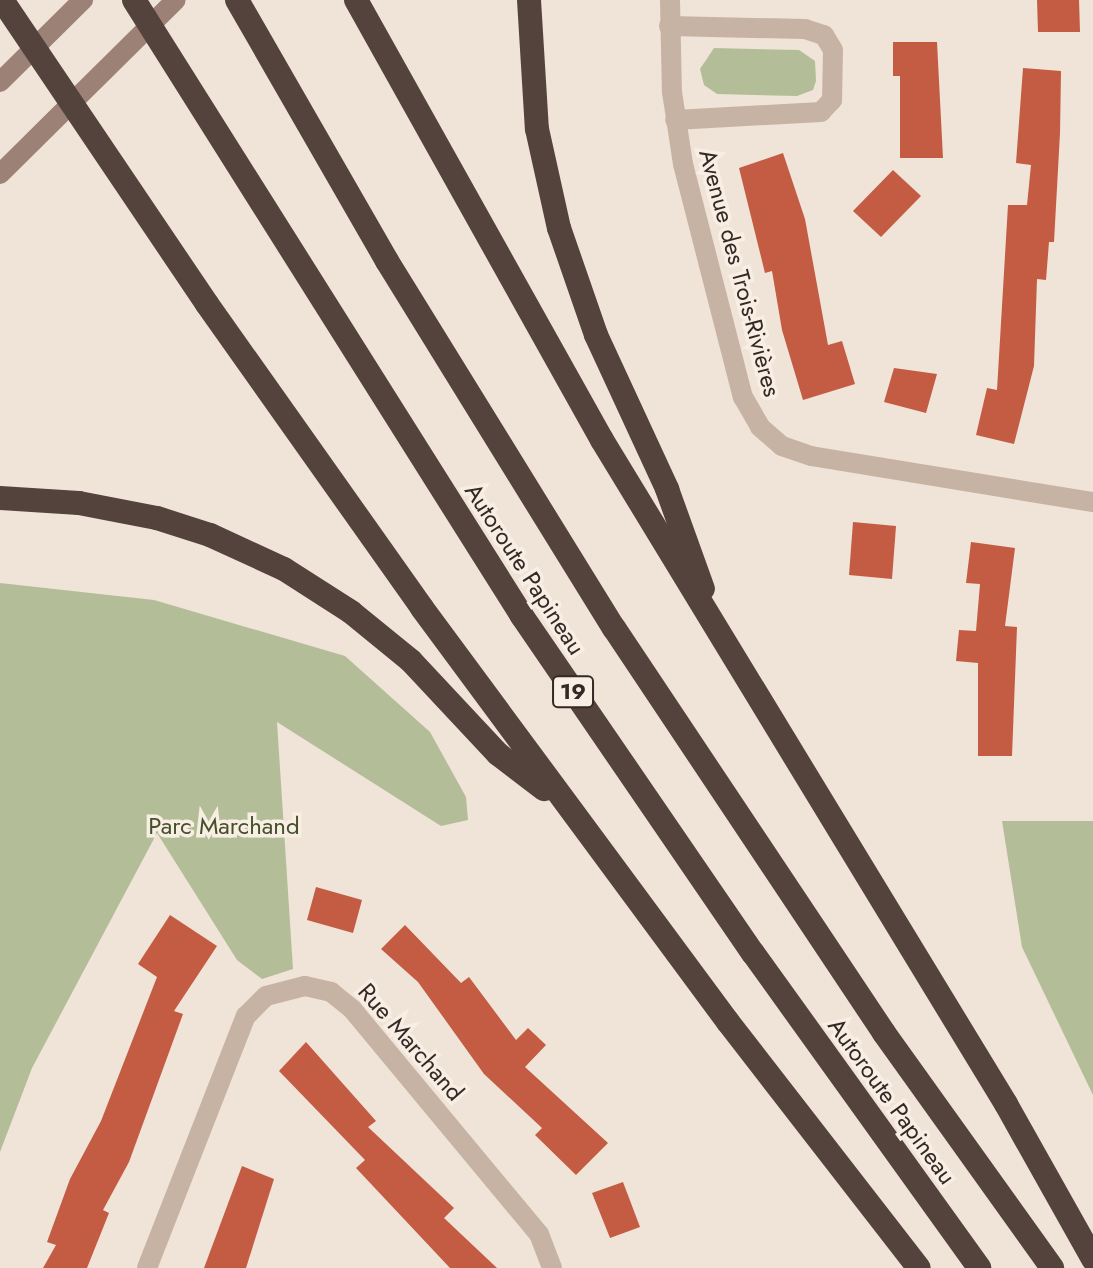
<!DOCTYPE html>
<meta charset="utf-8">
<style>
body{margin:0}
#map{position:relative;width:1093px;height:1268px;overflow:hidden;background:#f0e3d7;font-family:Jost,sans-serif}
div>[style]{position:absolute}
.green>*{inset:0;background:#b3be98}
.building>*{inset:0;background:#c35c43}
.minor>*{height:20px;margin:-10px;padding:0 10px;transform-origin:10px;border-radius:10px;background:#c7b3a4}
.secondary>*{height:20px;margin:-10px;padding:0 10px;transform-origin:10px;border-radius:10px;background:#9b8176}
.motorway>*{height:24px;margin:-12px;padding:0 12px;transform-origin:12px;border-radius:12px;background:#54433d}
span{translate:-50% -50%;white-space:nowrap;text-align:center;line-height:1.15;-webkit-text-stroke:7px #f8eee3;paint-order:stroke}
.shield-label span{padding:2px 6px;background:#f8eee3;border:2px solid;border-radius:6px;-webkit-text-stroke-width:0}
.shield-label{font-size:22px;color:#332925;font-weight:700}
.street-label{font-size:24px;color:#332925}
.park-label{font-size:24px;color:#44502a}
</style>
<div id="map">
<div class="green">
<div style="clip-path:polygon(714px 48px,799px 50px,815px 61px,816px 81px,813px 90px,797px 96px,717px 94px,704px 85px,700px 69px)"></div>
<div style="clip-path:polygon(0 583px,154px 600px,345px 656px,430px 732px,466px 797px,468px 820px,441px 826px,277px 722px,293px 969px,262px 979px,237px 960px,157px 833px,32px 1068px,0 1152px)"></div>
<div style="clip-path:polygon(1002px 821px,1093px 821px,1093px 1095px,1022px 947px)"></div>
</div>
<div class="building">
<div style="clip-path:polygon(1037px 0,1079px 0,1080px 32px,1038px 32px)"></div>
<div style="clip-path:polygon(893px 42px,937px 42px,943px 158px,900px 158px,900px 76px,893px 76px)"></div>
<div style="clip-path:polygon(1023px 68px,1061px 71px,1060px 133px,1054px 242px,1049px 242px,1046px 280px,1037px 279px,1034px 366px,1014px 444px,976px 435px,987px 388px,997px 390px,1008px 205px,1027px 205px,1031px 165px,1016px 163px)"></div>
<div style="clip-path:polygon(783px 153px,805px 219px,828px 345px,842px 341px,855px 384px,803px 400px,782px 330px,772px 271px,765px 273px,739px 168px)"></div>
<div style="clip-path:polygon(893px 170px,921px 196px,881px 237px,853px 211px)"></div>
<div style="clip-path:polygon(894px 368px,937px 374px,926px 413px,884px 402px)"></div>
<div style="clip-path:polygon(853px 522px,896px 526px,892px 579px,849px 575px)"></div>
<div style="clip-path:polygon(971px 542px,1015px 548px,1005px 626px,1017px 627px,1012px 756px,978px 756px,978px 663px,956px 661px,959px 630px,976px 631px,980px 584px,966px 583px)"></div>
<div style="clip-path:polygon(316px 887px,362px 900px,353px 933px,307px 920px)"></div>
<div style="clip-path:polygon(170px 915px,217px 946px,174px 1011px,183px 1014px,129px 1162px,103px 1210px,109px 1213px,87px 1268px,43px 1268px,56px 1245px,47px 1242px,70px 1179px,101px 1121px,157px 977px,138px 964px)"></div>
<div style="clip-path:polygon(405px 925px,461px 983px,469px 977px,516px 1040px,528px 1028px,546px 1045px,525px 1067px,608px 1143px,576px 1175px,535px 1135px,542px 1128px,484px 1074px,418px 982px,381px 949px)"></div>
<div style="clip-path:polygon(306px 1042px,376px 1121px,368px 1127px,454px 1208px,444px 1218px,497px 1268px,450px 1268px,356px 1168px,365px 1160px,279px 1071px)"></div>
<div style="clip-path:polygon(242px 1166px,274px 1179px,246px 1268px,204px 1268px)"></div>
<div style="clip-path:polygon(623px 1182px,640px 1227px,610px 1238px,592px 1193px)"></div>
</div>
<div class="minor">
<div style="left:670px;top:0;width:92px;rotate:88.8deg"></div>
<div style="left:672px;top:92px;width:73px;rotate:81.3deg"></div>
<div style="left:683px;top:164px;width:241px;rotate:75.6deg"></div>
<div style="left:743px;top:397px;width:34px;rotate:60deg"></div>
<div style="left:760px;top:427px;width:29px;rotate:41deg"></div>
<div style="left:782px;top:446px;width:31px;rotate:19deg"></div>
<div style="left:811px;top:456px;width:286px;rotate:9.3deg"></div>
<div style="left:669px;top:26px;width:136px;rotate:1.3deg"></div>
<div style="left:805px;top:29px;width:20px;rotate:18deg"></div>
<div style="left:824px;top:35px;width:17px;rotate:59deg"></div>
<div style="left:833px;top:50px;width:50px;rotate:91.1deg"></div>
<div style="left:832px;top:100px;width:16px;rotate:133deg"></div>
<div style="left:821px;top:112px;width:146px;rotate:176.9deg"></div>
<div style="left:147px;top:1268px;width:271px;rotate:-68.6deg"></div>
<div style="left:246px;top:1016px;width:28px;rotate:-45deg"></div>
<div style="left:266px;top:996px;width:40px;rotate:-14.4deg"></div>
<div style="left:305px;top:986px;width:27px;rotate:13deg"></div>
<div style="left:331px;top:992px;width:27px;rotate:39deg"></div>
<div style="left:352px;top:1009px;width:293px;rotate:50.3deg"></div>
<div style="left:539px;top:1234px;width:36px;rotate:69deg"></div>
</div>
<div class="secondary">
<div style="left:0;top:82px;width:117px;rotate:-44.7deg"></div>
<div style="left:0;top:174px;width:247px;rotate:-44.7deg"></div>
</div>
<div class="motorway">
<div style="left:2px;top:0;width:367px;rotate:56deg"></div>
<div style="left:207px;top:304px;width:372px;rotate:54.7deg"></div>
<div style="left:422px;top:608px;width:515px;rotate:53.53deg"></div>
<div style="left:728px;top:1022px;width:311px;rotate:52.2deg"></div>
<div style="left:134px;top:0;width:728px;rotate:57.79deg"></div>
<div style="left:522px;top:616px;width:409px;rotate:55.6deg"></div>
<div style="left:753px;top:953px;width:388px;rotate:54.3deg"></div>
<div style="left:237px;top:0;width:301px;rotate:60.1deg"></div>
<div style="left:387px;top:261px;width:432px;rotate:58.3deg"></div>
<div style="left:614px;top:628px;width:487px;rotate:56.3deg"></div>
<div style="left:884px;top:1033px;width:289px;rotate:54.4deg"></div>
<div style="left:356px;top:0;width:504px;rotate:60.79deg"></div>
<div style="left:602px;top:440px;width:777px;rotate:58.68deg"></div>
<div style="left:1006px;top:1104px;width:178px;rotate:60.7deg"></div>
<div style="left:529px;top:0;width:129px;rotate:86.5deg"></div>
<div style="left:537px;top:129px;width:101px;rotate:77.5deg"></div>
<div style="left:559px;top:228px;width:113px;rotate:70.9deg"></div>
<div style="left:596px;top:335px;width:170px;rotate:65.2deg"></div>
<div style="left:667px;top:489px;width:106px;rotate:70.2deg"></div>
<div style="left:0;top:498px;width:79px;rotate:3.6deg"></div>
<div style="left:79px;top:503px;width:79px;rotate:10.9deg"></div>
<div style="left:157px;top:518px;width:56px;rotate:17.8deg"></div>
<div style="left:210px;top:535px;width:81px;rotate:24.7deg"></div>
<div style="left:284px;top:569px;width:80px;rotate:32.7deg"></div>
<div style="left:351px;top:612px;width:77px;rotate:39.2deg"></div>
<div style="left:411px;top:661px;width:127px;rotate:46.9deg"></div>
<div style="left:498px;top:754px;width:58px;rotate:37.3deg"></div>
</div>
<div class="shield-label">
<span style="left:573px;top:692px">19</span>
</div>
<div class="street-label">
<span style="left:740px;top:273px;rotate:75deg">Avenue des Trois-Rivières</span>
<span style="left:525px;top:569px;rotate:57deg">Autoroute Papineau</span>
<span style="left:411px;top:1042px;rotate:49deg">Rue Marchand</span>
<span style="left:892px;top:1101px;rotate:54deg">Autoroute Papineau</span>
</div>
<div class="park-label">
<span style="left:224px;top:826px">Parc Marchand</span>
</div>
</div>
